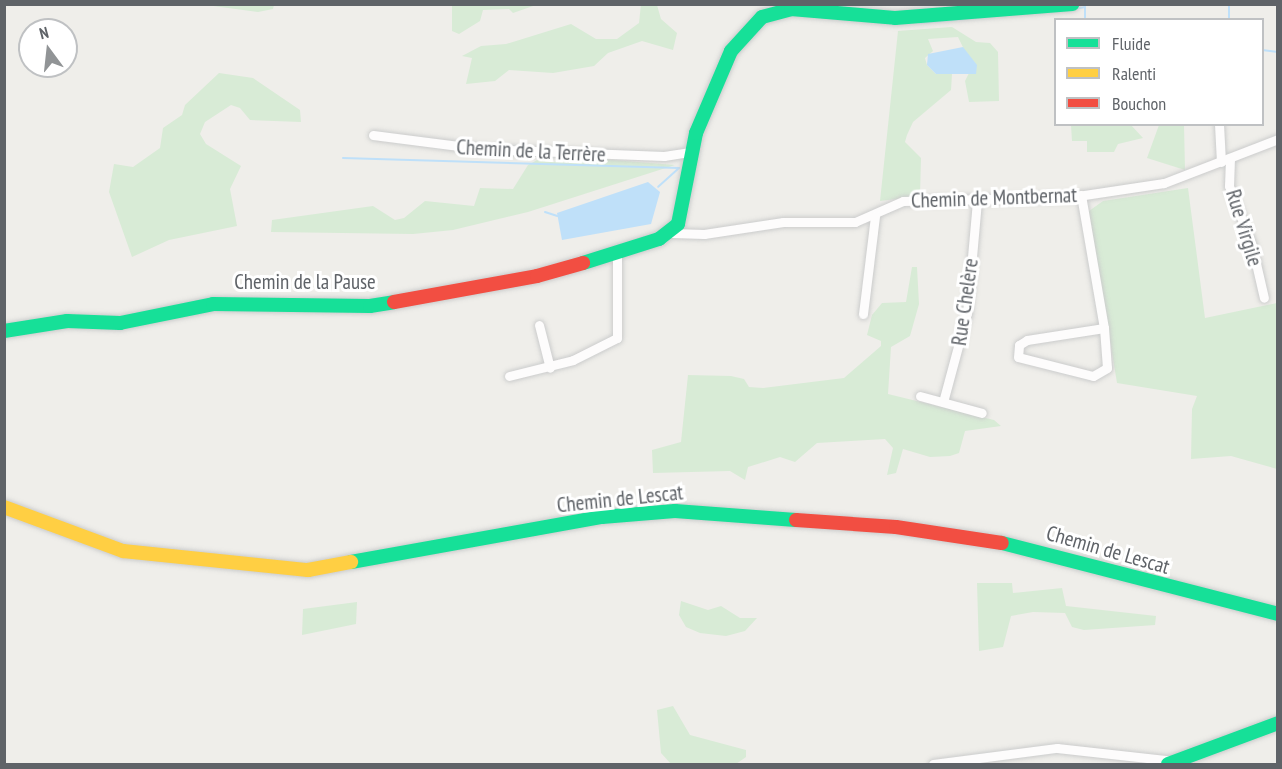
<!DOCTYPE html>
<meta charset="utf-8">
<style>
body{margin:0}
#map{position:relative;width:1282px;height:769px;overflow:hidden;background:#efeeea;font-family:"PT Sans Narrow",sans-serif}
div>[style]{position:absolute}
.green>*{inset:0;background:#d8ebd6}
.water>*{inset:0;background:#bfe0f9}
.stream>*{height:2px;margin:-1px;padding:0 1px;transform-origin:1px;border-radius:1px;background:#bfe0f9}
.roads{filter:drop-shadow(0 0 2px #cbcccc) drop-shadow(0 0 2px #cbcccc)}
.street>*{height:9px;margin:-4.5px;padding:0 4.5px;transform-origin:4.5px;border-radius:4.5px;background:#fdfcfc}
.fast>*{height:14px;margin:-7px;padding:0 7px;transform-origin:7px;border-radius:7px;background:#16e098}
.slow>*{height:14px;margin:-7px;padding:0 7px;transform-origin:7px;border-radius:7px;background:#ffcf43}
.jam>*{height:14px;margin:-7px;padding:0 7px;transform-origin:7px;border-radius:7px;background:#f24e42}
span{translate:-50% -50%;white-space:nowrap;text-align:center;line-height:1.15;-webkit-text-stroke:6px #fff;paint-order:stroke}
.street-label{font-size:21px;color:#5f6368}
.frame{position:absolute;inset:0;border:6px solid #5f6368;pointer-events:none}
.legend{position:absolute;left:1054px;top:18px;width:210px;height:108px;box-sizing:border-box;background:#fff;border:2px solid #bfc1c3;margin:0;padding:8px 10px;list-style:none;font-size:18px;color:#5f6368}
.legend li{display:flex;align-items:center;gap:12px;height:30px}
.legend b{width:30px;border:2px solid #bfc1c3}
.north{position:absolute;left:18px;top:18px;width:60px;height:60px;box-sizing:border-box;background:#fff;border:2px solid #bfc1c3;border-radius:50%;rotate:345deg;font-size:16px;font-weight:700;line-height:24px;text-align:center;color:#5f6368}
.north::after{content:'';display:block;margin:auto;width:21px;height:27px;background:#919496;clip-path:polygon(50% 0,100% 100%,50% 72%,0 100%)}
</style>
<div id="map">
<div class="green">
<div style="clip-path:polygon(641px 4px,657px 5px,661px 19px,677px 33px,673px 50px,642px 41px,608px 53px,594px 66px,553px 73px,509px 70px,495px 81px,466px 84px,472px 58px,462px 56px,481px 46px,506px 44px,571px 24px,596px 39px,617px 39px,639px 23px)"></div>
<div style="clip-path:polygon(206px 5px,274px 5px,273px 9px,258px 12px)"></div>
<div style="clip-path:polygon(452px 5px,452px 4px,536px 5px,513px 13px,509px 9px,483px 10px,480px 21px,459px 34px,452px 31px)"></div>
<div style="clip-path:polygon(952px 27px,976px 42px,990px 43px,998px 52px,999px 101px,969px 102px,965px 81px,969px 73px,976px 74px,958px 37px,928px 39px,933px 51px,925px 58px,927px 65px,936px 74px,952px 74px,951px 90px,913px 122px,907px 135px,905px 142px,921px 158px,920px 196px,880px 201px,898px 31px)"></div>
<div style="clip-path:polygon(219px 73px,253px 78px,300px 110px,301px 122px,250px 120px,240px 108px,231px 105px,205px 122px,200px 134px,206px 144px,241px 166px,230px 189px,237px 226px,169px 240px,132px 257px,109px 192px,114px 164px,133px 167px,160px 148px,163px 128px,182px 115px,185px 105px)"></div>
<div style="clip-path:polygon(1071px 125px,1131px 125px,1143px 138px,1118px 144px,1114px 152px,1087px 152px,1087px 141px,1072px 141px)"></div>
<div style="clip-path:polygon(1159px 125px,1184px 125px,1185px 170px,1147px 158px)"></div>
<div style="clip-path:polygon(563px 156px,675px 165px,528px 212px,453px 230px,413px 234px,271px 232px,272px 220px,373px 206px,395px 220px,404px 218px,425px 201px,474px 206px,480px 188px,513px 189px,528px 165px,541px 158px,554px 162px)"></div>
<div style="clip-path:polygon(1188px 188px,1205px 318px,1277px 303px,1277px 469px,1231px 456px,1191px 459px,1192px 409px,1197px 396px,1117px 383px,1089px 211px,1103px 201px)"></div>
<div style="clip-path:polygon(912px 267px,917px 267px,919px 304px,910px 336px,891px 347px,888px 394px,994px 420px,1001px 426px,965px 431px,959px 453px,950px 456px,930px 457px,903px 449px,896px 473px,887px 475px,893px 448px,885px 439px,817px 443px,795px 462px,780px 457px,748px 467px,745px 480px,730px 471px,653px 473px,652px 450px,681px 442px,688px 375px,731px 376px,744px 379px,749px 387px,763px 388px,844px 378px,881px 346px,881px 341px,867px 335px,872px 315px,882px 303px,906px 302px)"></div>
<div style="clip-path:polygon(977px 583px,1012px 583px,1013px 593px,1062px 588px,1066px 606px,1156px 616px,1155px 625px,1084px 630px,1072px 627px,1065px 613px,1033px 612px,1011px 616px,1003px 647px,979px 651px)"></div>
<div style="clip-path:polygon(681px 601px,708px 610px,721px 606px,740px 618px,757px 618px,745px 631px,726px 636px,700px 633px,686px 627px,679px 615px)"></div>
<div style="clip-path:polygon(357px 602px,356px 624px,302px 635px,303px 609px)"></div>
<div style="clip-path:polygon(673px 706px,690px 735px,746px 750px,746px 757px,736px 764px,671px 764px,661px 753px,657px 710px)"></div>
</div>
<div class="water">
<div style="clip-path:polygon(963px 47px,977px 65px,976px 74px,936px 74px,927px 65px,928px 54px)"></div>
<div style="clip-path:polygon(648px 182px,660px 192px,651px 224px,562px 240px,557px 213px)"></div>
</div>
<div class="stream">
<div style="left:1229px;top:4px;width:16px;rotate:90deg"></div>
<div style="left:1075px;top:9px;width:10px;rotate:-11deg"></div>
<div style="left:1085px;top:7px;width:13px;rotate:90deg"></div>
<div style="left:920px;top:23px;width:68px;rotate:-5deg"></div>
<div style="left:1262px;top:50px;width:16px;rotate:7deg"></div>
<div style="left:343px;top:158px;width:336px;rotate:1.7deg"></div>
<div style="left:679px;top:168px;width:28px;rotate:138deg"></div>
<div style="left:545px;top:212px;width:13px;rotate:18deg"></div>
</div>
<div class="roads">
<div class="street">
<div style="left:1219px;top:124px;width:38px;rotate:87deg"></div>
<div style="left:373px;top:135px;width:110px;rotate:7.3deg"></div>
<div style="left:482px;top:149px;width:182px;rotate:2.2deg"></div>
<div style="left:664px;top:156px;width:25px;rotate:-9deg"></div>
<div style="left:1230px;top:158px;width:28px;rotate:92deg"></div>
<div style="left:1229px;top:186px;width:64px;rotate:69deg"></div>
<div style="left:1252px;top:246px;width:53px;rotate:77deg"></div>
<div style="left:1081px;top:195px;width:135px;rotate:80.2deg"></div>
<div style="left:1104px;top:328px;width:40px;rotate:85.7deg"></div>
<div style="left:1107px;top:368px;width:16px;rotate:150deg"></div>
<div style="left:1093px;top:376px;width:77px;rotate:-165.8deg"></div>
<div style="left:1018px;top:357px;width:12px;rotate:-85deg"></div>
<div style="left:1019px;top:345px;width:9px;rotate:-32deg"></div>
<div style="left:1027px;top:340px;width:78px;rotate:-8.9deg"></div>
<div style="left:672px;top:233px;width:32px;rotate:2deg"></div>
<div style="left:704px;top:234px;width:80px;rotate:-8.6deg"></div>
<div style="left:783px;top:222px;width:72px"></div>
<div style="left:855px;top:222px;width:52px;rotate:-23.6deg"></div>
<div style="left:903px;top:201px;width:168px;rotate:-1.4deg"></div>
<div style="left:1071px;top:197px;width:94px;rotate:-8.6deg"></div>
<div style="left:1164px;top:183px;width:122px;rotate:-21.1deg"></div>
<div style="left:863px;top:314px;width:99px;rotate:-83deg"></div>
<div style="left:539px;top:325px;width:44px;rotate:75.7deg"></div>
<div style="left:509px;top:376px;width:66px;rotate:-14deg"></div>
<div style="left:573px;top:360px;width:49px;rotate:-26.6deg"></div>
<div style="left:617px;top:338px;width:85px;rotate:-90deg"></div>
<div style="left:920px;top:396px;width:64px;rotate:15.3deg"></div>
<div style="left:943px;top:402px;width:92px;rotate:-74.9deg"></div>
<div style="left:967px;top:313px;width:113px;rotate:-84.9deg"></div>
<div style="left:933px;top:764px;width:125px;rotate:-7.4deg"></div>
<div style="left:1057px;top:748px;width:118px;rotate:6.3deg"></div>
</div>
<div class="fast">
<div style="left:583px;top:263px;width:80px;rotate:-17.5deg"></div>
<div style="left:659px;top:239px;width:24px;rotate:-38deg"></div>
<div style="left:678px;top:224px;width:93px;rotate:-78.8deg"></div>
<div style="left:696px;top:133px;width:89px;rotate:-66.9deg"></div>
<div style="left:731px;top:51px;width:46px;rotate:-47.6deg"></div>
<div style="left:762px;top:17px;width:30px;rotate:-15deg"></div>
<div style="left:791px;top:9px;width:104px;rotate:4.9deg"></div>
<div style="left:895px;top:18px;width:178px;rotate:-4.5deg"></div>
<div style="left:4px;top:331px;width:64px;rotate:-9deg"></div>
<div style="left:67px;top:321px;width:53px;rotate:2.2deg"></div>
<div style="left:120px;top:323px;width:95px;rotate:-11.5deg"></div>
<div style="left:213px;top:304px;width:157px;rotate:0.7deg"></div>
<div style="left:370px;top:306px;width:24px;rotate:-9deg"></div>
<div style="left:1002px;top:543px;width:285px;rotate:14.4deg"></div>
<div style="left:351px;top:562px;width:255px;rotate:-10.2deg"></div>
<div style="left:602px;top:517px;width:73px;rotate:-4.7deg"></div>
<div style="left:675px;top:511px;width:121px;rotate:4.3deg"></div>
<div style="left:1168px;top:764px;width:117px;rotate:-20.4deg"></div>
</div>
<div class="slow">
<div style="left:4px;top:507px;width:127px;rotate:20.3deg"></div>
<div style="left:123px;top:551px;width:186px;rotate:5.9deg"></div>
<div style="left:308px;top:570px;width:44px;rotate:-10.5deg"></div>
</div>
<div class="jam">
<div style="left:394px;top:302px;width:145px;rotate:-10.3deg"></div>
<div style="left:537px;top:276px;width:48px;rotate:-15.8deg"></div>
<div style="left:796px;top:520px;width:100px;rotate:4deg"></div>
<div style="left:896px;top:527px;width:107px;rotate:8.6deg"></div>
</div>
</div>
<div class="street-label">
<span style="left:531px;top:151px;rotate:3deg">Chemin de la Terrère</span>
<span style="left:994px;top:198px;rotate:-2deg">Chemin de Montbernat</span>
<span style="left:1244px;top:228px;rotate:73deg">Rue Virgile</span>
<span style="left:305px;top:282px">Chemin de la Pause</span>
<span style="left:965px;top:302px;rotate:-82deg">Rue Chelère</span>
<span style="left:620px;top:499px;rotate:-6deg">Chemin de Lescat</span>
<span style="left:1108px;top:550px;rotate:16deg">Chemin de Lescat</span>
</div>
<div class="frame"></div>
<ul class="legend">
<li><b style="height:8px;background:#16e098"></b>Fluide</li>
<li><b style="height:8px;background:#ffcf43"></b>Ralenti</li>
<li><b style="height:8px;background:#f24e42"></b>Bouchon</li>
</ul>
<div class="north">N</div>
</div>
